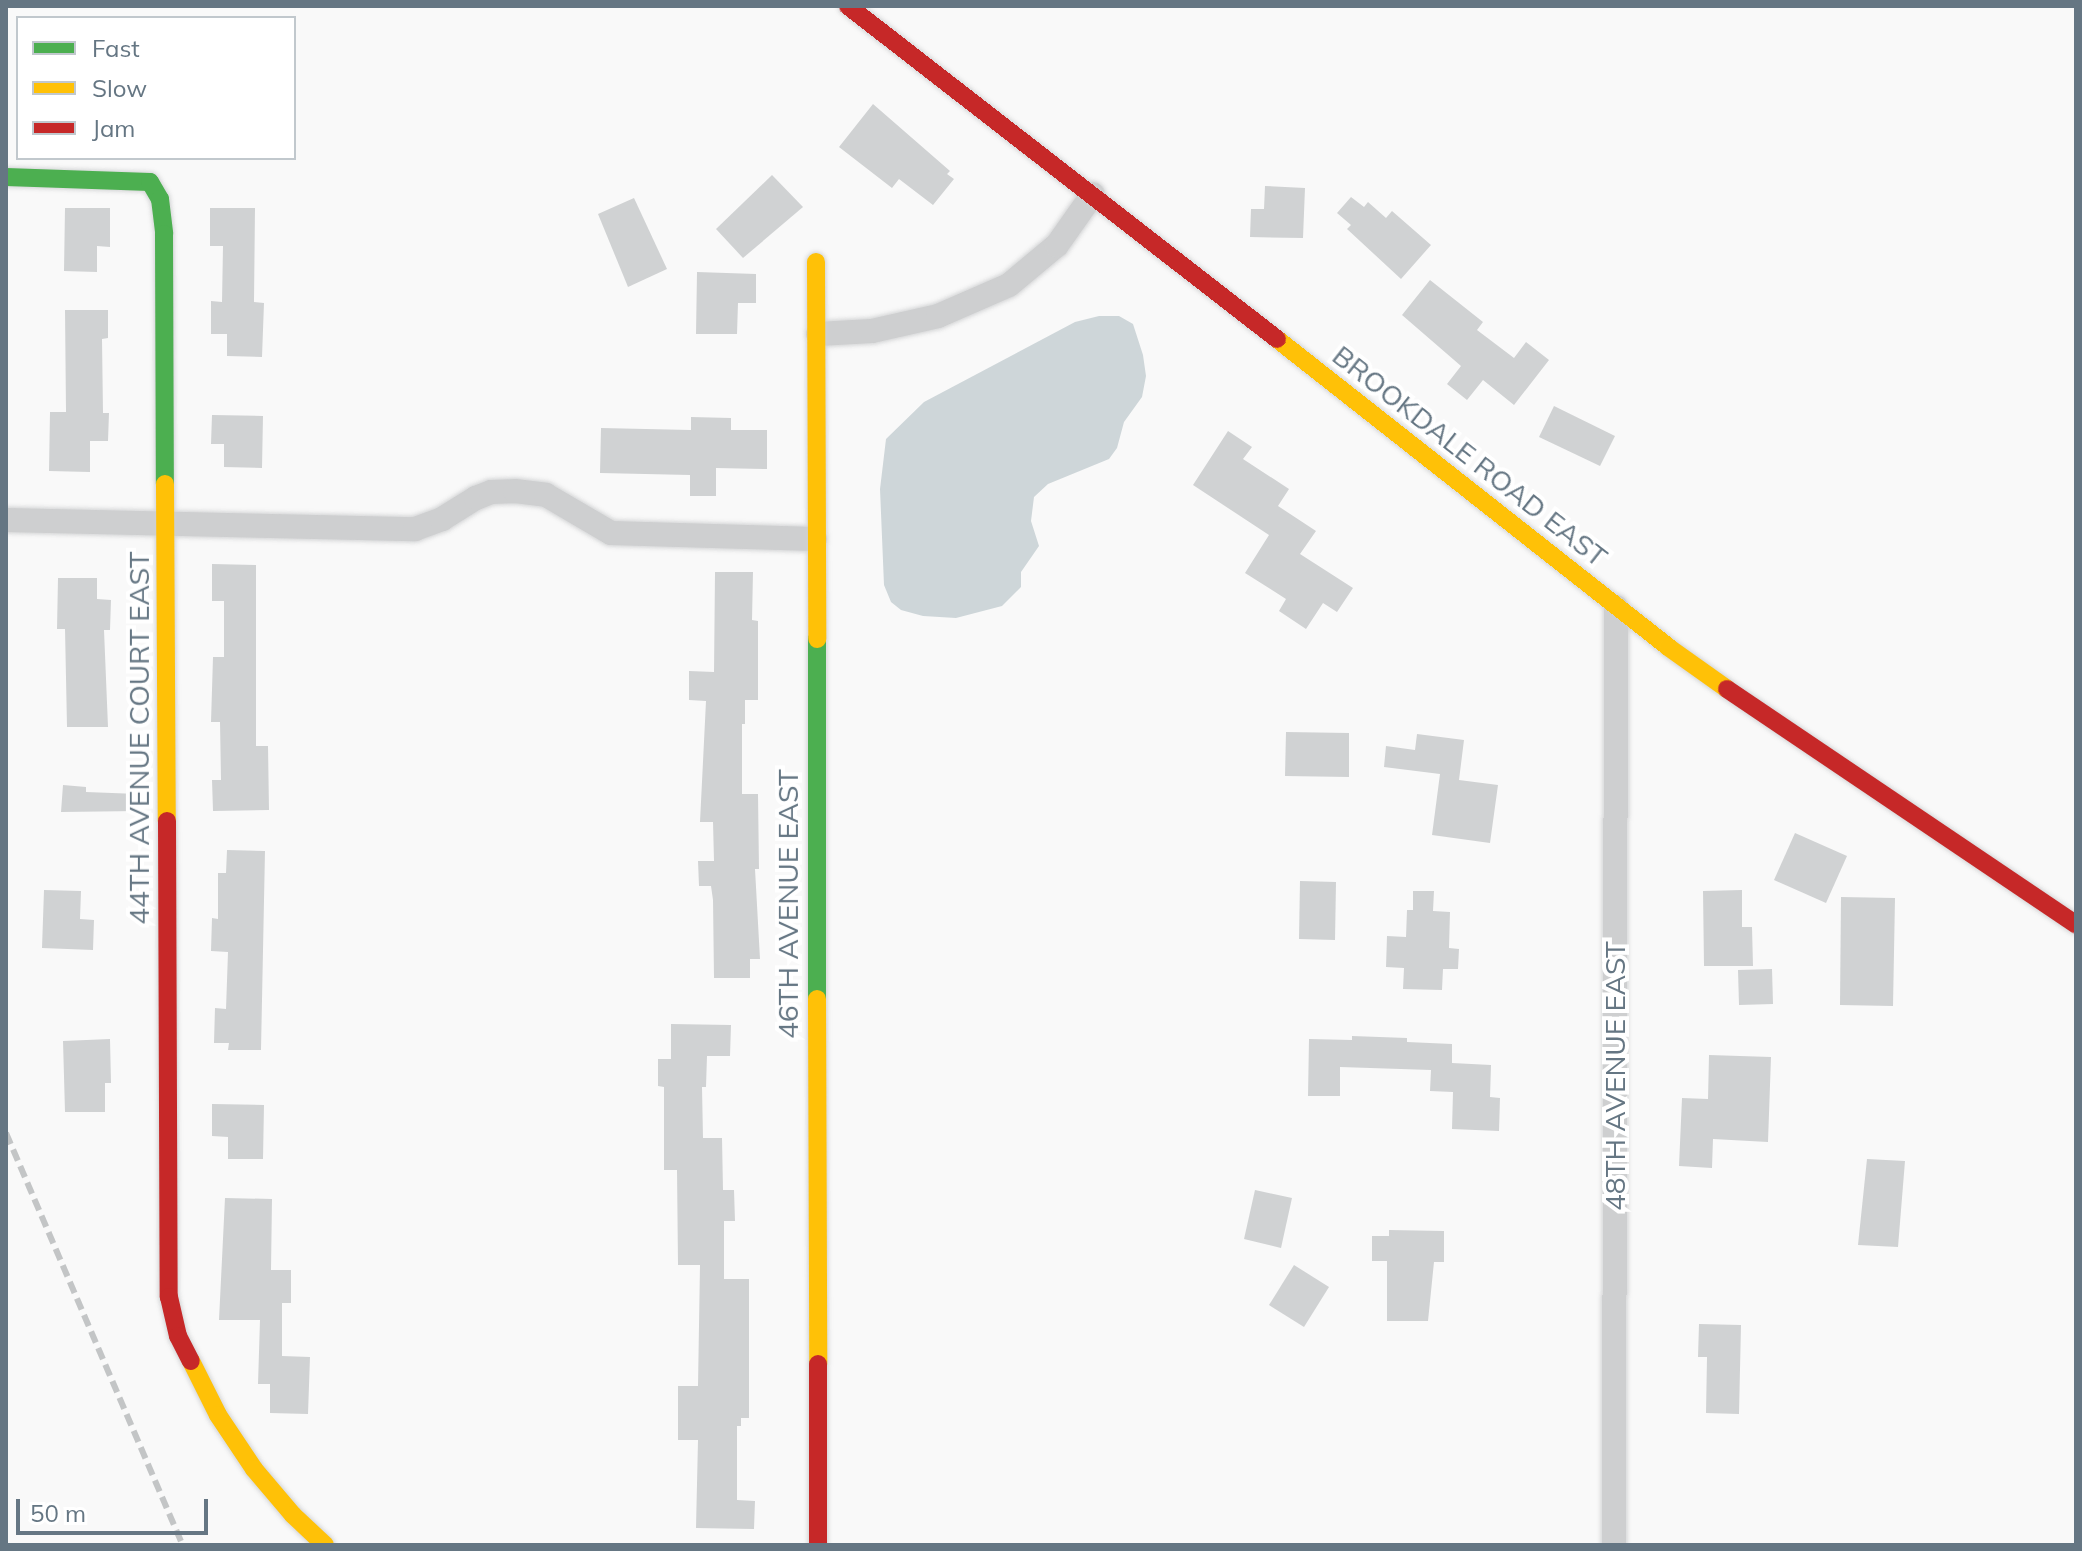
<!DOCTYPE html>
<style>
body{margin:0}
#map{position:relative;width:2082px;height:1551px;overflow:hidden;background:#f9f9f9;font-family:Mulish,sans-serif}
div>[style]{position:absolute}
.water>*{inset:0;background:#ced6d9}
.building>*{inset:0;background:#d0d2d3}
.roads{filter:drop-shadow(0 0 2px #d5d6d7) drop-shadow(0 0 2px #d5d6d7)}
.street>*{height:24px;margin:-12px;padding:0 12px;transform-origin:12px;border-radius:12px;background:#cecfd0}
.fast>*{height:18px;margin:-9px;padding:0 9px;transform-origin:9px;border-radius:9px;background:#4caf50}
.slow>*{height:18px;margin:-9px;padding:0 9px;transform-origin:9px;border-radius:9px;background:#ffc107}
.jam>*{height:18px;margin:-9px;padding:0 9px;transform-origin:9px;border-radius:9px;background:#c62828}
.rail>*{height:6px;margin-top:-3px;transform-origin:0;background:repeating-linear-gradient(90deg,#c3c5c6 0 12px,transparent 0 18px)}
span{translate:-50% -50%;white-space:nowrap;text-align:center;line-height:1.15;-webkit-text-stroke:8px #fff;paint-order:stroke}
.street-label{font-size:28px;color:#657683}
.frame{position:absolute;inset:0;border:8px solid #657683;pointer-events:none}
.legend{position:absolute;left:16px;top:16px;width:280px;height:144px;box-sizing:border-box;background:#fff;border:2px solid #c1c8cd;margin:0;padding:10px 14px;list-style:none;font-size:24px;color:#657683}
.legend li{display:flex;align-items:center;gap:16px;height:40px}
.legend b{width:40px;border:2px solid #c1c8cd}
.scale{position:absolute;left:16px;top:1499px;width:192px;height:36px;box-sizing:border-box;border:4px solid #657683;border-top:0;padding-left:10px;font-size:24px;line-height:28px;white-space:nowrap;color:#657683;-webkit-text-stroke:6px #fff;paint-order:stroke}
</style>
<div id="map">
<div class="water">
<div style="clip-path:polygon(1099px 316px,1119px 316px,1133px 324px,1143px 355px,1146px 376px,1142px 397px,1124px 422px,1117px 448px,1109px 459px,1048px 484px,1034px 497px,1031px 521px,1039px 546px,1021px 572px,1021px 587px,1002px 606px,956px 618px,923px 616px,901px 610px,891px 602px,884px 585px,880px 489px,886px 439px,924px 402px,1075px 322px)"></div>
</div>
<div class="building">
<div style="clip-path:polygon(873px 104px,950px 171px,947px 174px,954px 179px,933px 205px,899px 179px,892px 188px,839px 147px)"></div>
<div style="clip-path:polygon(772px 175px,803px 207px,743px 258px,716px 229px)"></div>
<div style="clip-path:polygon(1265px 186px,1305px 188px,1303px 238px,1250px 237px,1251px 209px,1264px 209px)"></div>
<div style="clip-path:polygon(1351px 197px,1364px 207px,1368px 202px,1386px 218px,1392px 211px,1431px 245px,1401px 279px,1347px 229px,1351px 225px,1337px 213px)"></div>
<div style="clip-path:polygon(634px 198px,667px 269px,628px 287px,598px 214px)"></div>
<div style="clip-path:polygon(65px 208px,110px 208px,110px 247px,97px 246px,97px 272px,64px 271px)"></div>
<div style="clip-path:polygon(210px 208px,255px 208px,254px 302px,264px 303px,262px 357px,227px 356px,227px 334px,211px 334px,211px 301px,222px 302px,223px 246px,210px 246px)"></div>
<div style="clip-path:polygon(697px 272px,756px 274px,756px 303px,738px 303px,737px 334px,696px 334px)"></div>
<div style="clip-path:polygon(1430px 280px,1483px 322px,1477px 330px,1514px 358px,1526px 342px,1549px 360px,1514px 405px,1483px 380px,1467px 400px,1447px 384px,1461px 366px,1402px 315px)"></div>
<div style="clip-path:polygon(65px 310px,108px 310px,108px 338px,102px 339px,103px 413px,109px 413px,108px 441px,90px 441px,90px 472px,49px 471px,50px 412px,66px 412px)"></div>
<div style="clip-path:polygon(1554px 406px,1615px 436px,1600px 466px,1539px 437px)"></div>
<div style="clip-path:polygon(212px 415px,263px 416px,262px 468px,224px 467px,224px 444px,211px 444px)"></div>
<div style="clip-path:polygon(691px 417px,731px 418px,731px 430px,767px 430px,767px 469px,716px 468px,716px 496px,690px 496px,690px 475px,600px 473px,601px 428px,691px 430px)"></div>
<div style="clip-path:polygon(1228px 431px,1252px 447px,1243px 459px,1289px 489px,1278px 506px,1316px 531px,1300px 554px,1353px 588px,1337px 612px,1323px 603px,1306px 629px,1279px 611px,1286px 599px,1245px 573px,1269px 535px,1193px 485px)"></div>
<div style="clip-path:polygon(212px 564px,256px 565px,256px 746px,268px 746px,269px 810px,213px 811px,212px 780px,221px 780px,220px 722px,211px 722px,213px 657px,224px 657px,224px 601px,212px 601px)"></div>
<div style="clip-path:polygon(715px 572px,753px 572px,752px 620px,758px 621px,758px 700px,745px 700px,745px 724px,742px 724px,742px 794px,758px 794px,759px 869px,755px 869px,760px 959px,750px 959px,750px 978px,714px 978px,713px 900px,711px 886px,699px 886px,698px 861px,714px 861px,713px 822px,700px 822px,706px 701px,689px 700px,689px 671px,714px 672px)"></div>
<div style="clip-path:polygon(58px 578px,97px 578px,97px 599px,111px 600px,110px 630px,104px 630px,108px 727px,67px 727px,65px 629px,57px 629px)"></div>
<div style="clip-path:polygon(1286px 732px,1349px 733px,1349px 777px,1285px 776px)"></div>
<div style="clip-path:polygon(1417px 734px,1464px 740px,1459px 780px,1498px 785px,1490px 843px,1432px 835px,1440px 774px,1384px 767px,1386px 746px,1415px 750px)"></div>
<div style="clip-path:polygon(63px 785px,86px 787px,86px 792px,138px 794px,138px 811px,61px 812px)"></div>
<div style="clip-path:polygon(1795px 833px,1847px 856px,1826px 903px,1774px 880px)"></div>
<div style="clip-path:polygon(227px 850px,265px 851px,261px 1050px,228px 1050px,229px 1043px,214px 1043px,215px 1008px,226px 1009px,228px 952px,211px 951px,212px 918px,218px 919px,218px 873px,226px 873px)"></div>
<div style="clip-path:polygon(1300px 881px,1336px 882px,1335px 940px,1299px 939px)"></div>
<div style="clip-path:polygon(44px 890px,81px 891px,80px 919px,94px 920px,93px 950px,42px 948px)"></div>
<div style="clip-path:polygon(1742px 890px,1742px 927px,1752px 927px,1753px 966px,1704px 966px,1703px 891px)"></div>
<div style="clip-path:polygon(1413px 891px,1434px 891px,1433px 911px,1450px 912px,1449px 948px,1459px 949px,1458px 969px,1443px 969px,1442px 990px,1403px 989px,1404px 968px,1386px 967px,1387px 936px,1406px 937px,1407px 910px,1413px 910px)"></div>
<div style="clip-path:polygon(1841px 897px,1895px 898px,1893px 1006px,1840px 1005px)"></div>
<div style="clip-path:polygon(1772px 969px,1773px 1004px,1739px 1005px,1738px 970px)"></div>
<div style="clip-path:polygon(671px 1024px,731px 1025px,730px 1056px,707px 1056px,706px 1087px,702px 1087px,703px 1138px,722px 1138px,723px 1190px,734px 1190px,735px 1221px,724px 1221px,724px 1279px,749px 1279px,749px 1418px,741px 1418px,741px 1426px,737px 1426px,737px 1500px,755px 1501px,754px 1529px,696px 1528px,698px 1440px,678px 1440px,678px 1386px,698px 1386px,700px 1265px,678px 1265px,677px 1170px,664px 1170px,664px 1087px,658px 1086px,658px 1059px,671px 1059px)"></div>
<div style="clip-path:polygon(1352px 1036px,1407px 1038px,1407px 1042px,1452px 1044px,1452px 1063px,1491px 1065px,1490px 1097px,1500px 1098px,1499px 1131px,1452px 1129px,1453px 1092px,1430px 1091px,1431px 1070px,1340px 1067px,1340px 1096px,1308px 1096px,1309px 1039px,1352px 1040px)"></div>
<div style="clip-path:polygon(110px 1039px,111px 1083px,105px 1083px,105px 1112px,65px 1112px,63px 1041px)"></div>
<div style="clip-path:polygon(1709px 1055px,1771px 1057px,1768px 1142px,1713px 1139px,1712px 1168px,1679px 1166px,1682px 1098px,1708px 1099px)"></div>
<div style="clip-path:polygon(212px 1104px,264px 1105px,263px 1159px,228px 1159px,228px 1137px,212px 1136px)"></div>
<div style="clip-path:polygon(1867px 1159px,1905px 1161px,1898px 1247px,1858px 1245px)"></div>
<div style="clip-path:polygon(1255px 1190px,1292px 1198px,1281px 1248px,1244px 1239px)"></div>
<div style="clip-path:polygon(225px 1198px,272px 1199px,271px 1270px,291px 1270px,291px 1303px,282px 1303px,282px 1356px,310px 1357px,308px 1414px,270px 1413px,270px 1384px,258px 1384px,260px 1320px,219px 1320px)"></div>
<div style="clip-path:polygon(1389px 1230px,1444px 1231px,1444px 1262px,1434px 1262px,1428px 1321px,1387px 1321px,1387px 1261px,1372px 1261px,1372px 1236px,1389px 1236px)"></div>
<div style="clip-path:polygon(1294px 1265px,1329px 1287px,1304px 1327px,1269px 1305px)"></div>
<div style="clip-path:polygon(1699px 1324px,1741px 1325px,1739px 1414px,1706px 1413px,1707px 1357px,1698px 1357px)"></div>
</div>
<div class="roads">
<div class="street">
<div style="left:818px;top:334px;width:54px;rotate:-3.2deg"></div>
<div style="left:872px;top:331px;width:68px;rotate:-12.8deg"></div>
<div style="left:938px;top:316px;width:77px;rotate:-23.6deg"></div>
<div style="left:1009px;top:285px;width:62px;rotate:-39.8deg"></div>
<div style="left:1057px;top:245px;width:62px;rotate:-54.8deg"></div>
<div style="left:6px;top:520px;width:409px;rotate:1.3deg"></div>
<div style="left:415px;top:529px;width:29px;rotate:-20deg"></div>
<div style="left:442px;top:519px;width:40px;rotate:-32deg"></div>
<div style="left:476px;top:498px;width:16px;rotate:-22deg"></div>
<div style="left:491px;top:492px;width:24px;rotate:-2deg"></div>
<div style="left:515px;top:491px;width:31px;rotate:7deg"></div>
<div style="left:546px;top:495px;width:75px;rotate:30.3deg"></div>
<div style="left:611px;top:533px;width:204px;rotate:1.7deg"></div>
<div style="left:1614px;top:1545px;width:938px;rotate:-89.88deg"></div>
</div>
<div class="fast">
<div style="left:6px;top:177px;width:144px;rotate:2deg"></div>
<div style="left:150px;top:182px;width:20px;rotate:60deg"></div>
<div style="left:160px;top:199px;width:35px;rotate:83deg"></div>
<div style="left:164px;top:234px;width:250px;rotate:89.8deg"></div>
<div style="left:817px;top:639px;width:360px;rotate:90deg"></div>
</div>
<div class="slow">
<div style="left:816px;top:262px;width:377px;rotate:89.8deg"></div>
<div style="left:1277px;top:339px;width:498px;rotate:38.2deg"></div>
<div style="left:1668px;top:647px;width:72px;rotate:35.4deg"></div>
<div style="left:165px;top:484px;width:337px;rotate:89.7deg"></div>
<div style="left:817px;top:999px;width:365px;rotate:89.8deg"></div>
<div style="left:191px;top:1361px;width:60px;rotate:63.4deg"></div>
<div style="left:218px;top:1415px;width:65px;rotate:56.3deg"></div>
<div style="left:254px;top:1469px;width:60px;rotate:49.7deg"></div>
<div style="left:293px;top:1515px;width:44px;rotate:43.2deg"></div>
</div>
<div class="jam">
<div style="left:848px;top:6px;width:543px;rotate:37.82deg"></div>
<div style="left:1727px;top:689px;width:421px;rotate:34deg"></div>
<div style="left:167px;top:821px;width:476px;rotate:89.8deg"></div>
<div style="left:169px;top:1297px;width:40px;rotate:77deg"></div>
<div style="left:178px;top:1336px;width:28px;rotate:63deg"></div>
<div style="left:818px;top:1364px;width:181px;rotate:90deg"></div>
</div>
</div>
<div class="rail">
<div style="left:6px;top:1133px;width:448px;rotate:66.8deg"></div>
</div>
<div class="street-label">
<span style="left:1470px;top:456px;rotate:38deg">BROOKDALE ROAD EAST</span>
<span style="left:139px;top:738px;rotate:-90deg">44TH AVENUE COURT EAST</span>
<span style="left:788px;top:904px;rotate:-90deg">46TH AVENUE EAST</span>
<span style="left:1615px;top:1076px;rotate:-90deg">48TH AVENUE EAST</span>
</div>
<div class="frame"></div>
<ul class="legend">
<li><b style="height:10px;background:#4caf50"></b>Fast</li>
<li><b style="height:10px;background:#ffc107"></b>Slow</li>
<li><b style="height:10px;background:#c62828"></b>Jam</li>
</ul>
<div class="scale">50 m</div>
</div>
